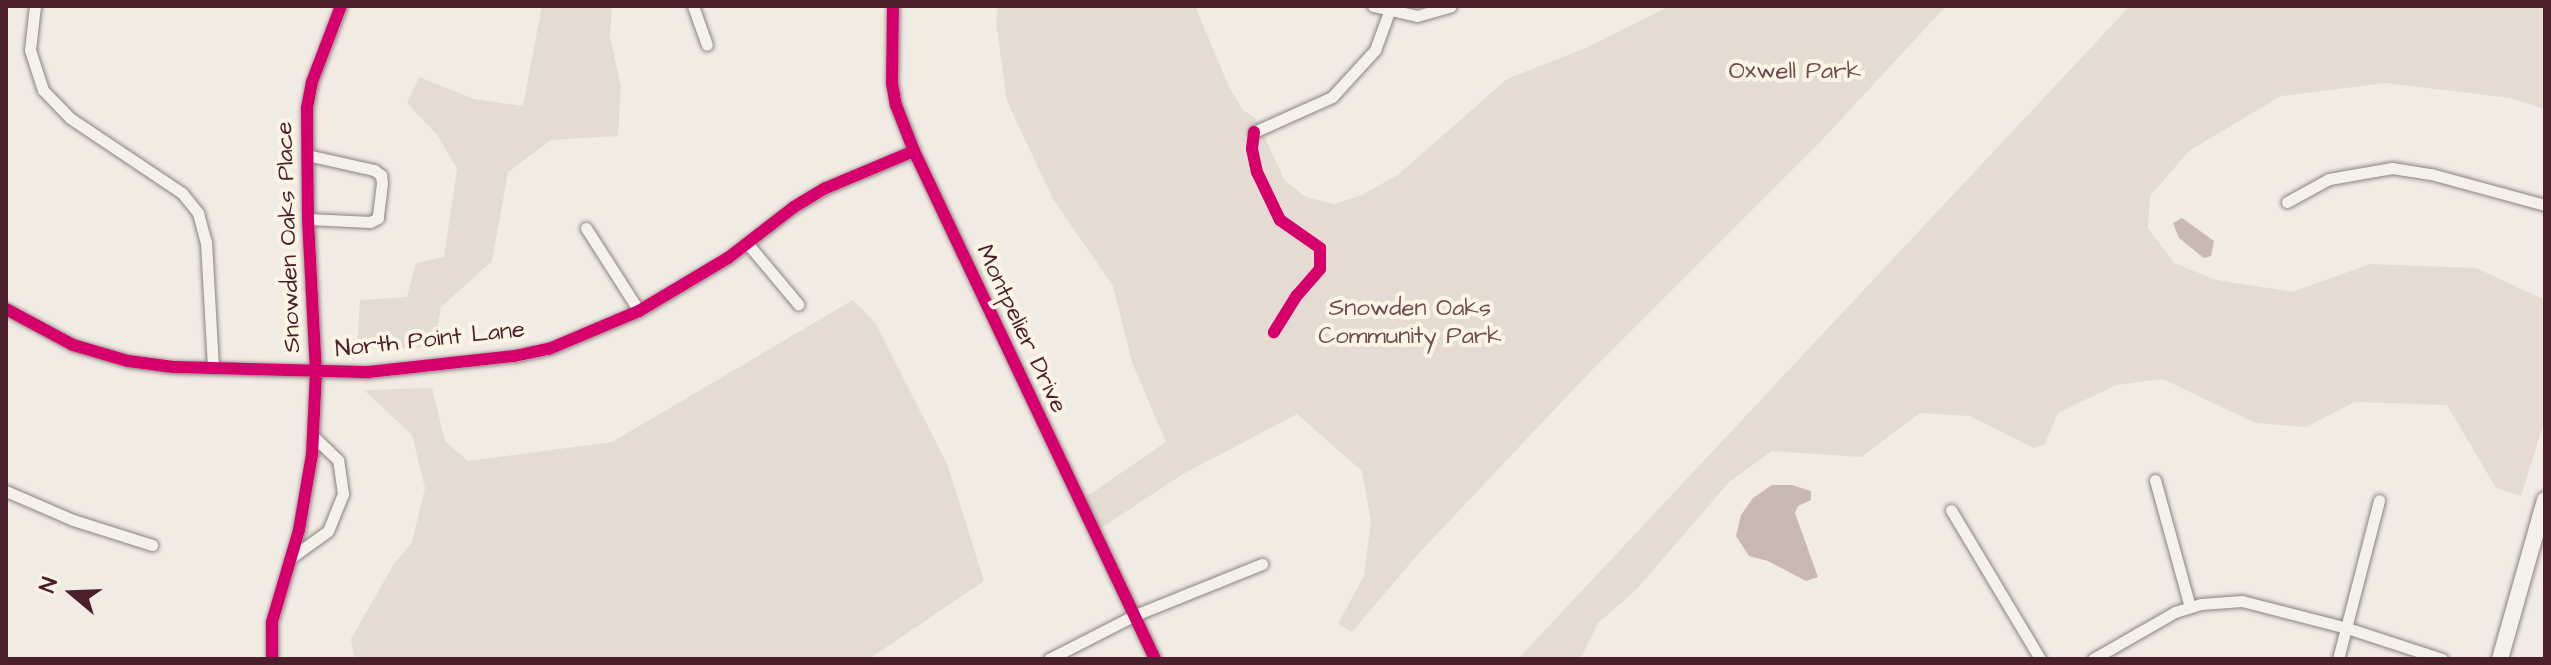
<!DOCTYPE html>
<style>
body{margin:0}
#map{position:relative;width:2551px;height:665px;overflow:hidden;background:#f0ebe3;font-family:"Architects Daughter",sans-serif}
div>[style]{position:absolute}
.green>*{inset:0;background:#e4dbd2}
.water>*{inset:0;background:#c9b9b3}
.roads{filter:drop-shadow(0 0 2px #8d8281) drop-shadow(0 0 2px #8d8281)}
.minor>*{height:11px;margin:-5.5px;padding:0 5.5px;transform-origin:5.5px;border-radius:5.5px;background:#f4f1eb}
.secondary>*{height:16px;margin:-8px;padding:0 8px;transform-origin:8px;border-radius:8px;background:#f4f1eb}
.cycleway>*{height:12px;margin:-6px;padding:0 6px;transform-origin:6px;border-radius:6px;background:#d6006c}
span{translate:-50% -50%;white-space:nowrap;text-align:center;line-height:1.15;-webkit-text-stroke:8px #fcf5e5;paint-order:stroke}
.park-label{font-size:24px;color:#6e4b51}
.street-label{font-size:24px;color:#4a1f2b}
.frame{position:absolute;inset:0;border:8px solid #4a1f2b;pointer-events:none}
.north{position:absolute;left:32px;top:553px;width:80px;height:80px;-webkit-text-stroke:6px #fcf5e5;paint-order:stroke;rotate:289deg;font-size:22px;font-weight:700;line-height:32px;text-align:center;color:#4a1f2b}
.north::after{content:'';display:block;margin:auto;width:28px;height:36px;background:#4a1f2b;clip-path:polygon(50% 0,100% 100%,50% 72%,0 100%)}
</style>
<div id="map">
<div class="green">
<div style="clip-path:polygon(542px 6px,612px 6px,610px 37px,621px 86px,618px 136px,551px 140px,508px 172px,492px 261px,441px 307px,434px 347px,357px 349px,360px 300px,407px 297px,416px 263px,444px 257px,457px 169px,438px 136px,407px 103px,419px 77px,474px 99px,523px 106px)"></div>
<div style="clip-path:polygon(998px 6px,1195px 6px,1229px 87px,1243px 110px,1256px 119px,1285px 181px,1306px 197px,1334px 204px,1362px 195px,1399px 174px,1507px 79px,1583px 49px,1670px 6px,1946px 6px,1821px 141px,1589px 373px,1419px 553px,1352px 632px,1338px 624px,1364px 576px,1371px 521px,1362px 471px,1297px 414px,1183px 474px,1095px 532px,1080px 501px,1166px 442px,1132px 362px,1113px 286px,1053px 199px,1007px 101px,996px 22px)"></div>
<div style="clip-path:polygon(2130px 6px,2545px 6px,2545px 109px,2511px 98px,2385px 83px,2281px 96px,2189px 151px,2150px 196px,2148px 228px,2174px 263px,2216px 280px,2292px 292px,2370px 264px,2476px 268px,2545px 300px,2545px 419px,2521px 496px,2496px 488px,2447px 405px,2355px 402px,2306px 427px,2255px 423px,2163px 379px,2116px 385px,2058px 413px,2044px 445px,2033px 448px,1970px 416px,1920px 413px,1861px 457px,1772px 451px,1729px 482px,1635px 591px,1598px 623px,1580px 659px,1518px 659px)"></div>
<div style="clip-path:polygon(853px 300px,876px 324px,948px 466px,984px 581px,869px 659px,354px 659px,351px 639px,394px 564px,412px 542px,425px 488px,412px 435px,364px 390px,432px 388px,445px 441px,468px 461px,612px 442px)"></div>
</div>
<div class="water">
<div style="clip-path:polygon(2182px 218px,2214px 241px,2211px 256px,2204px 258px,2179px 238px,2173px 223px)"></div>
<div style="clip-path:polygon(1772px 485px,1792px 485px,1811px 491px,1811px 500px,1798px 506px,1795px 513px,1818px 577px,1806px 581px,1768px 561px,1749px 556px,1736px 536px,1741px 515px,1753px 498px)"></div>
</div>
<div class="roads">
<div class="minor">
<div style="left:35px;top:6px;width:44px;rotate:96.5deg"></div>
<div style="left:30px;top:50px;width:42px;rotate:72deg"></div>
<div style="left:43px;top:90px;width:39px;rotate:46deg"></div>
<div style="left:70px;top:118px;width:135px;rotate:33.8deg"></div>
<div style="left:182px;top:193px;width:26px;rotate:51deg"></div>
<div style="left:198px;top:213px;width:30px;rotate:75deg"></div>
<div style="left:206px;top:242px;width:126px;rotate:86.8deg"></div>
<div style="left:693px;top:6px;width:41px;rotate:70.3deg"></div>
<div style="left:893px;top:6px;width:77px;rotate:90.7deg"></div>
<div style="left:892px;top:83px;width:22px;rotate:80deg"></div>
<div style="left:896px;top:105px;width:49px;rotate:68.6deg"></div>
<div style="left:914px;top:151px;width:562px;rotate:64.62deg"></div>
<div style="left:1373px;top:6px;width:45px;rotate:12.8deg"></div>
<div style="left:1417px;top:16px;width:35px;rotate:-16deg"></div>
<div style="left:1254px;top:132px;width:85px;rotate:-24.2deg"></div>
<div style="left:1332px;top:97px;width:64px;rotate:-47.5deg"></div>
<div style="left:1375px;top:50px;width:40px;rotate:-69.8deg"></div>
<div style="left:307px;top:155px;width:69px;rotate:12.6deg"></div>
<div style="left:374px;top:170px;width:9px;rotate:36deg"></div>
<div style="left:381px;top:175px;width:8px;rotate:83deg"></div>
<div style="left:382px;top:183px;width:35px;rotate:97deg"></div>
<div style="left:378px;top:218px;width:9px;rotate:153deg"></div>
<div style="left:370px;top:222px;width:62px;rotate:-177.2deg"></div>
<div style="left:2287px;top:202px;width:48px;rotate:-28.7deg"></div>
<div style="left:2329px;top:179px;width:64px;rotate:-9.9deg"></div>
<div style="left:2392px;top:168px;width:39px;rotate:9deg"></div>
<div style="left:2431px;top:174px;width:118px;rotate:15.2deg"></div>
<div style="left:586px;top:228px;width:98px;rotate:57.4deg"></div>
<div style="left:747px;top:243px;width:80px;rotate:50.1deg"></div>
<div style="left:6px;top:309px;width:76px;rotate:28.2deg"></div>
<div style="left:73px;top:345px;width:57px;rotate:16.2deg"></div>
<div style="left:128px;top:361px;width:45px;rotate:7.6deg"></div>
<div style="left:173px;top:367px;width:196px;rotate:1.5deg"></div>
<div style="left:369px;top:372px;width:147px;rotate:-6.3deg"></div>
<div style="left:515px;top:356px;width:35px;rotate:-12deg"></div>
<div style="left:549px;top:349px;width:98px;rotate:-22.9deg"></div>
<div style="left:639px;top:311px;width:104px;rotate:-30.8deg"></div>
<div style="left:728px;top:258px;width:83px;rotate:-37.7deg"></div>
<div style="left:794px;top:207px;width:37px;rotate:-31deg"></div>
<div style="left:826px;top:188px;width:95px;rotate:-22.8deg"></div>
<div style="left:2155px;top:480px;width:132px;rotate:74.6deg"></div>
<div style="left:6px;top:491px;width:73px;rotate:23.4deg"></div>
<div style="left:73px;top:520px;width:83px;rotate:17.6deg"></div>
<div style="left:1951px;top:510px;width:174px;rotate:59.1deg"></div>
<div style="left:292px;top:557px;width:44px;rotate:-35.8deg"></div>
<div style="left:328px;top:531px;width:40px;rotate:-68deg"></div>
<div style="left:343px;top:494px;width:34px;rotate:-98deg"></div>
<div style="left:338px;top:460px;width:35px;rotate:-136deg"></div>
<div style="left:272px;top:659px;width:37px;rotate:-90deg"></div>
<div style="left:272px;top:622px;width:96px;rotate:-73.6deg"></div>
<div style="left:299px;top:530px;width:76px;rotate:-80.2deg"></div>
<div style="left:312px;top:455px;width:83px;rotate:-87.2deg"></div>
<div style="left:316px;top:372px;width:153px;rotate:-93deg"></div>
<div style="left:308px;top:219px;width:111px;rotate:-90.5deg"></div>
<div style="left:307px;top:108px;width:26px;rotate:-79deg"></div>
<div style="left:312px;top:82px;width:81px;rotate:-69.1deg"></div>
<div style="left:1049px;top:659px;width:97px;rotate:-27.1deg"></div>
<div style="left:1135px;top:615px;width:137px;rotate:-21.9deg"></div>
<div style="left:2093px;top:659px;width:95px;rotate:-29.8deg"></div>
<div style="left:2175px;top:612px;width:27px;rotate:-17deg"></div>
<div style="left:2201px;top:604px;width:41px;rotate:-4.2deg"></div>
<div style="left:2242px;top:601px;width:108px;rotate:14.4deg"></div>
<div style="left:2347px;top:628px;width:100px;rotate:18.1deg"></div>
<div style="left:2338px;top:659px;width:164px;rotate:-75.5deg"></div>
</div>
<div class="secondary">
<div style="left:2500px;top:659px;width:165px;rotate:-74.2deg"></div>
</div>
</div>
<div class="cycleway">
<div style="left:893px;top:6px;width:77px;rotate:90.7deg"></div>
<div style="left:892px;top:83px;width:22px;rotate:80deg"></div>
<div style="left:896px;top:105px;width:49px;rotate:68.6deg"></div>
<div style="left:914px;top:151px;width:562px;rotate:64.62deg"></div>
<div style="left:1254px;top:132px;width:17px;rotate:97deg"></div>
<div style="left:1252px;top:149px;width:24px;rotate:78deg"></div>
<div style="left:1257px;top:172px;width:53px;rotate:64.4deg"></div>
<div style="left:1280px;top:220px;width:49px;rotate:35deg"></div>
<div style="left:1320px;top:248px;width:21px;rotate:90deg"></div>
<div style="left:1320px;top:269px;width:35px;rotate:131deg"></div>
<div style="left:1297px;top:295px;width:44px;rotate:121.9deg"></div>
<div style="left:6px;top:309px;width:76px;rotate:28.2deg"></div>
<div style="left:73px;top:345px;width:57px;rotate:16.2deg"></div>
<div style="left:128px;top:361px;width:45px;rotate:7.6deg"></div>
<div style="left:173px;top:367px;width:196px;rotate:1.5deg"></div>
<div style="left:369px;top:372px;width:147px;rotate:-6.3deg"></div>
<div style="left:515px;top:356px;width:35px;rotate:-12deg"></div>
<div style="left:549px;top:349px;width:98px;rotate:-22.9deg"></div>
<div style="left:639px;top:311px;width:104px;rotate:-30.8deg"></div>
<div style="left:728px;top:258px;width:83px;rotate:-37.7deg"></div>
<div style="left:794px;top:207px;width:37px;rotate:-31deg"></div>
<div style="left:826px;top:188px;width:95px;rotate:-22.8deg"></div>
<div style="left:272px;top:659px;width:37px;rotate:-90deg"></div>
<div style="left:272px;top:622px;width:96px;rotate:-73.6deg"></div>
<div style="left:299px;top:530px;width:76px;rotate:-80.2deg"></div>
<div style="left:312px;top:455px;width:83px;rotate:-87.2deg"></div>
<div style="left:316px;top:372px;width:153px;rotate:-93deg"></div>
<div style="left:308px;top:219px;width:111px;rotate:-90.5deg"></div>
<div style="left:307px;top:108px;width:26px;rotate:-79deg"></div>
<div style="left:312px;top:82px;width:81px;rotate:-69.1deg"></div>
</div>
<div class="park-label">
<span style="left:1795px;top:72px">Oxwell Park</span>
<span style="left:1410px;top:323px">Snowden Oaks<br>Community Park</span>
</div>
<div class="street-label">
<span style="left:289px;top:237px;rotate:-92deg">Snowden Oaks Place</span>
<span style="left:1021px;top:329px;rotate:65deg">Montpelier Drive</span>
<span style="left:430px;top:340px;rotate:-6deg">North Point Lane</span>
</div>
<div class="frame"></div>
<div class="north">N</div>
</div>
